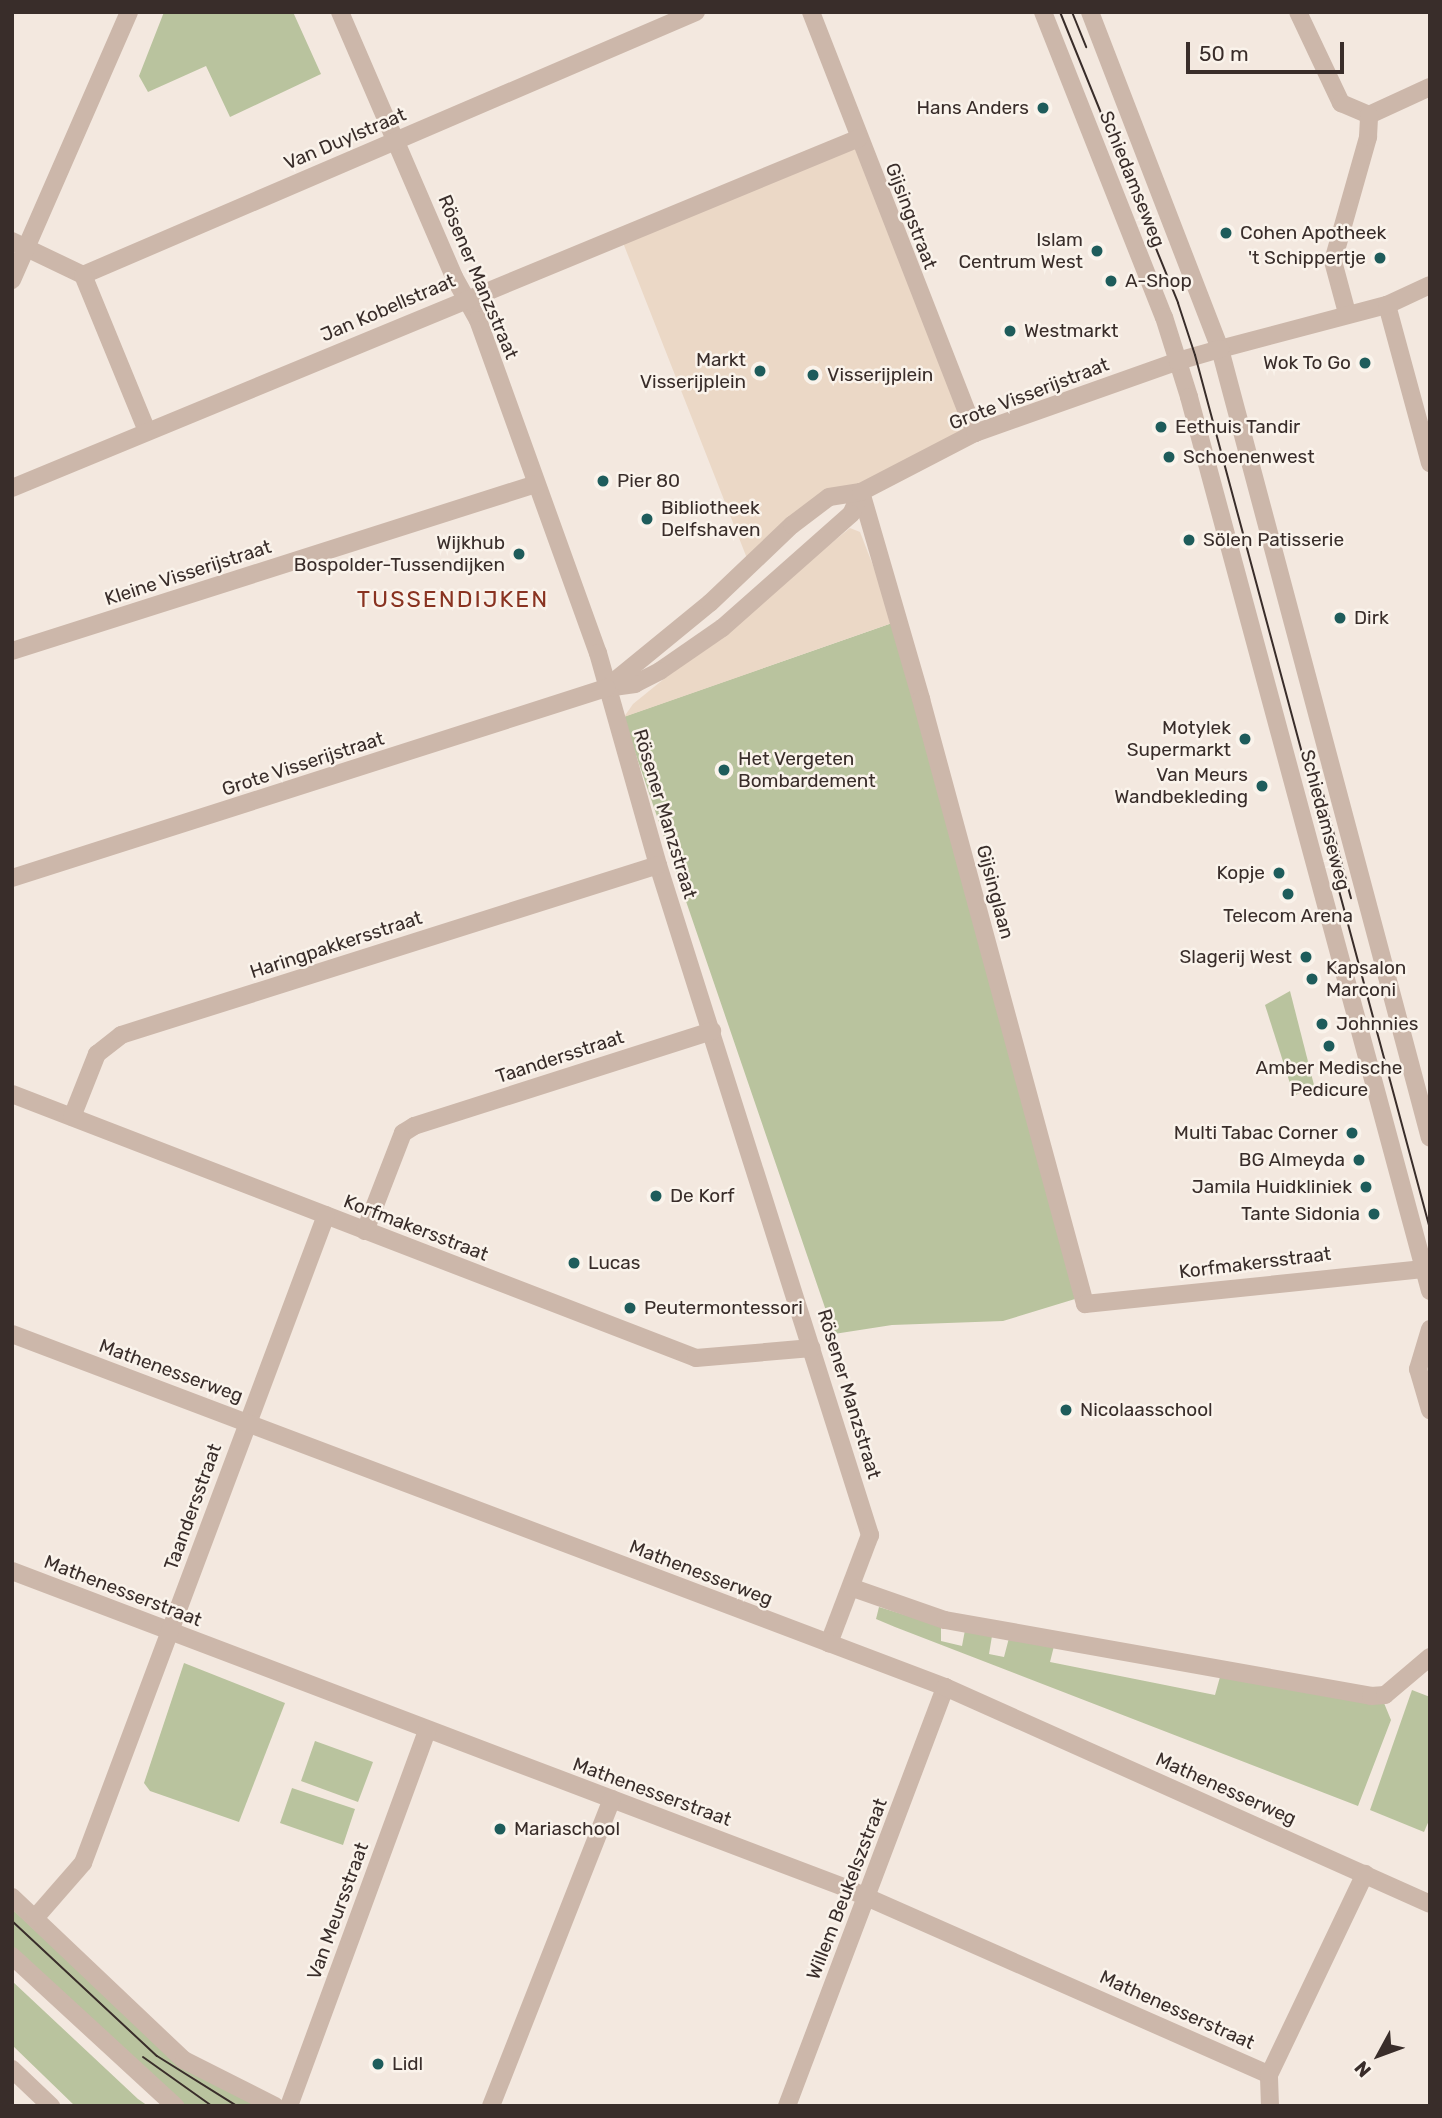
<!DOCTYPE html>
<meta charset="utf-8">
<style>
body{margin:0}
#map{position:relative;width:1442px;height:2118px;overflow:hidden;background:#f3e8df;font-family:Rubik,sans-serif}
div>[style]{position:absolute}
.green>*{inset:0;background:#b9c39e}
.plaza>*{inset:0;background:#ebd8c6}
.minor>*{height:18px;margin:-9px;padding:0 9px;transform-origin:9px;border-radius:9px;background:#ccb7aa}
.tertiary>*{height:18px;margin:-9px;padding:0 9px;transform-origin:9px;border-radius:9px;background:#ccb7aa}
.tram>*{height:2px;margin:-1px;padding:0 1px;transform-origin:1px;border-radius:1px;background:#392d2a}
.dots>*{width:19px;height:19px;translate:-50% -50%;box-sizing:border-box;border:4px solid #faf3eb;border-radius:50%}
span{translate:-50% -50%;white-space:nowrap;text-align:center;line-height:1.15;-webkit-text-stroke:5px #faf3eb;paint-order:stroke}
.poi-label{font-size:19px;color:#392d2a}
.right{translate:-100% -50%;text-align:right}
.left{translate:0 -50%;text-align:left}
.street-label{font-size:19px;color:#392d2a}
.quarter-label{font-size:23px;color:#893321;letter-spacing:2px}
.frame{position:absolute;inset:0;border:14px solid #392d2a;pointer-events:none}
.north{position:absolute;left:1344px;top:2020px;width:70px;height:70px;-webkit-text-stroke:5px #faf3eb;paint-order:stroke;rotate:229deg;font-size:19px;font-weight:700;line-height:28px;text-align:center;color:#392d2a}
.north::after{content:'';display:block;margin:auto;width:24px;height:32px;background:#392d2a;clip-path:polygon(50% 0,100% 100%,50% 72%,0 100%)}
.scale{position:absolute;left:1186px;top:42px;width:158px;height:32px;box-sizing:border-box;border:4px solid #392d2a;border-top:0;padding-left:9px;font-size:21px;line-height:24px;white-space:nowrap;color:#392d2a;-webkit-text-stroke:5px #faf3eb;paint-order:stroke}
</style>
<div id="map">
<div class="green">
<div style="clip-path:polygon(164px 12px,293px 12px,321px 74px,230px 117px,206px 66px,148px 92px,139px 76px)"></div>
<div style="clip-path:polygon(895px 622px,1075px 1299px,1003px 1321px,892px 1325px,834px 1334px,623px 717px)"></div>
<div style="clip-path:polygon(1290px 991px,1314px 1085px,1294px 1096px,1265px 1005px)"></div>
<div style="clip-path:polygon(879px 1607px,941px 1626px,941px 1641px,962px 1646px,965px 1630px,992px 1636px,989px 1654px,1004px 1657px,1009px 1638px,1054px 1646px,1050px 1662px,1215px 1695px,1220px 1677px,1384px 1703px,1391px 1720px,1358px 1806px,895px 1627px,876px 1619px)"></div>
<div style="clip-path:polygon(184px 1663px,285px 1703px,239px 1822px,150px 1791px,144px 1783px)"></div>
<div style="clip-path:polygon(1412px 1690px,1430px 1697px,1430px 1818px,1424px 1832px,1370px 1810px)"></div>
<div style="clip-path:polygon(315px 1741px,373px 1762px,358px 1802px,301px 1781px)"></div>
<div style="clip-path:polygon(292px 1788px,355px 1809px,343px 1845px,280px 1823px)"></div>
<div style="clip-path:polygon(12px 1909px,184px 2068px,257px 2106px,186px 2106px,165px 2090px,12px 1947px)"></div>
<div style="clip-path:polygon(12px 1981px,138px 2099px,148px 2106px,75px 2106px,12px 2045px)"></div>
</div>
<div class="plaza">
<div style="clip-path:polygon(859px 138px,975px 433px,829px 497px,750px 566px,620px 235px)"></div>
<div style="clip-path:polygon(850px 528px,860px 532px,895px 622px,624px 717px,633px 704px)"></div>
</div>
<div class="minor">
<div style="left:340px;top:12px;width:288px;rotate:66.7deg"></div>
<div style="left:454px;top:277px;width:49px;rotate:60.8deg"></div>
<div style="left:478px;top:320px;width:354px;rotate:70.2deg"></div>
<div style="left:598px;top:653px;width:220px;rotate:74.2deg"></div>
<div style="left:658px;top:865px;width:703px;rotate:72.44deg"></div>
<div style="left:870px;top:1535px;width:116px;rotate:110.8deg"></div>
<div style="left:811px;top:12px;width:452px;rotate:68.7deg"></div>
<div style="left:1298px;top:12px;width:101px;rotate:64.7deg"></div>
<div style="left:1341px;top:103px;width:30px;rotate:23deg"></div>
<div style="left:1369px;top:115px;width:67px;rotate:-24.7deg"></div>
<div style="left:12px;top:241px;width:79px;rotate:25.6deg"></div>
<div style="left:83px;top:275px;width:667px;rotate:-23.22deg"></div>
<div style="left:83px;top:275px;width:169px;rotate:67.7deg"></div>
<div style="left:12px;top:280px;width:292px;rotate:-66.4deg"></div>
<div style="left:1387px;top:305px;width:164px;rotate:74.8deg"></div>
<div style="left:1347px;top:313px;width:54px;rotate:-105.1deg"></div>
<div style="left:1333px;top:261px;width:129px;rotate:-74.2deg"></div>
<div style="left:1368px;top:137px;width:22px;rotate:-87deg"></div>
<div style="left:1220px;top:349px;width:173px;rotate:-14.8deg"></div>
<div style="left:1387px;top:305px;width:47px;rotate:-24.9deg"></div>
<div style="left:12px;top:488px;width:916px;rotate:-22.45deg"></div>
<div style="left:861px;top:492px;width:216px;rotate:73.8deg"></div>
<div style="left:921px;top:699px;width:627px;rotate:74.83deg"></div>
<div style="left:1085px;top:1304px;width:340px;rotate:-5.9deg"></div>
<div style="left:861px;top:492px;width:24px;rotate:114deg"></div>
<div style="left:851px;top:514px;width:172px;rotate:138.5deg"></div>
<div style="left:722px;top:628px;width:75px;rotate:145.3deg"></div>
<div style="left:660px;top:671px;width:28px;rotate:153deg"></div>
<div style="left:635px;top:684px;width:29px;rotate:172deg"></div>
<div style="left:606px;top:688px;width:134px;rotate:-39.3deg"></div>
<div style="left:710px;top:603px;width:113px;rotate:-43.6deg"></div>
<div style="left:792px;top:525px;width:46px;rotate:-37.1deg"></div>
<div style="left:829px;top:497px;width:32px;rotate:-9deg"></div>
<div style="left:861px;top:492px;width:128px;rotate:-27.4deg"></div>
<div style="left:975px;top:433px;width:215px;rotate:-19.5deg"></div>
<div style="left:12px;top:651px;width:550px;rotate:-17.68deg"></div>
<div style="left:12px;top:878px;width:624px;rotate:-17.74deg"></div>
<div style="left:12px;top:1094px;width:733px;rotate:21.1deg"></div>
<div style="left:696px;top:1358px;width:116px;rotate:-4.9deg"></div>
<div style="left:72px;top:1117px;width:68px;rotate:-68.4deg"></div>
<div style="left:97px;top:1054px;width:31px;rotate:-38deg"></div>
<div style="left:121px;top:1035px;width:563px;rotate:-17.57deg"></div>
<div style="left:365px;top:1231px;width:105px;rotate:-68.8deg"></div>
<div style="left:403px;top:1133px;width:13px;rotate:-32deg"></div>
<div style="left:414px;top:1126px;width:313px;rotate:-17.7deg"></div>
<div style="left:1430px;top:1329px;width:42px;rotate:106.7deg"></div>
<div style="left:1418px;top:1369px;width:43px;rotate:73.7deg"></div>
<div style="left:12px;top:1571px;width:892px;rotate:20.81deg"></div>
<div style="left:846px;top:1888px;width:462px;rotate:23.8deg"></div>
<div style="left:853px;top:1588px;width:97px;rotate:19.2deg"></div>
<div style="left:945px;top:1620px;width:433px;rotate:10.1deg"></div>
<div style="left:1371px;top:1696px;width:14px;rotate:-4deg"></div>
<div style="left:1385px;top:1695px;width:59px;rotate:-40.2deg"></div>
<div style="left:12px;top:1897px;width:237px;rotate:43.5deg"></div>
<div style="left:184px;top:2060px;width:102px;rotate:26.8deg"></div>
<div style="left:35px;top:1918px;width:73px;rotate:-48.9deg"></div>
<div style="left:83px;top:1863px;width:692px;rotate:-69.44deg"></div>
<div style="left:12px;top:1956px;width:222px;rotate:42.6deg"></div>
<div style="left:12px;top:2069px;width:54px;rotate:43.5deg"></div>
<div style="left:289px;top:2106px;width:401px;rotate:-69.8deg"></div>
<div style="left:491px;top:2106px;width:330px;rotate:-68.5deg"></div>
<div style="left:787px;top:2106px;width:448px;rotate:-69.3deg"></div>
<div style="left:1270px;top:2106px;width:31px;rotate:-92deg"></div>
<div style="left:1269px;top:2075px;width:223px;rotate:-64.5deg"></div>
</div>
<div class="tertiary">
<div style="left:1043px;top:12px;width:328px;rotate:68.4deg"></div>
<div style="left:1164px;top:317px;width:84px;rotate:72.6deg"></div>
<div style="left:1189px;top:397px;width:926px;rotate:74.91deg"></div>
<div style="left:1090px;top:12px;width:361px;rotate:68.9deg"></div>
<div style="left:1220px;top:349px;width:816px;rotate:75.1deg"></div>
<div style="left:1178px;top:361px;width:44px;rotate:-15.9deg"></div>
<div style="left:12px;top:1334px;width:998px;rotate:20.72deg"></div>
<div style="left:945px;top:1687px;width:531px;rotate:24.1deg"></div>
</div>
<div class="tram">
<div style="left:1060px;top:12px;width:314px;rotate:67.9deg"></div>
<div style="left:1178px;top:303px;width:55px;rotate:71.9deg"></div>
<div style="left:1195px;top:355px;width:905px;rotate:74.95deg"></div>
<div style="left:1072px;top:12px;width:38px;rotate:68deg"></div>
<div style="left:1322px;top:790px;width:112px;rotate:75deg"></div>
<div style="left:12px;top:1921px;width:198px;rotate:43deg"></div>
<div style="left:157px;top:2056px;width:94px;rotate:32deg"></div>
<div style="left:143px;top:2057px;width:85px;rotate:35.4deg"></div>
</div>
<div class="dots">
<div style="left:1043px;top:108px;background:#1e5c5b"></div>
<div style="left:1226px;top:233px;background:#1e5c5b"></div>
<div style="left:1097px;top:251px;background:#1e5c5b"></div>
<div style="left:1380px;top:258px;background:#1e5c5b"></div>
<div style="left:1111px;top:281px;background:#1e5c5b"></div>
<div style="left:1010px;top:331px;background:#1e5c5b"></div>
<div style="left:1365px;top:363px;background:#1e5c5b"></div>
<div style="left:760px;top:371px;background:#1e5c5b"></div>
<div style="left:813px;top:375px;background:#1e5c5b"></div>
<div style="left:1161px;top:427px;background:#1e5c5b"></div>
<div style="left:1169px;top:457px;background:#1e5c5b"></div>
<div style="left:603px;top:481px;background:#1e5c5b"></div>
<div style="left:647px;top:519px;background:#1e5c5b"></div>
<div style="left:1189px;top:540px;background:#1e5c5b"></div>
<div style="left:519px;top:554px;background:#1e5c5b"></div>
<div style="left:1340px;top:618px;background:#1e5c5b"></div>
<div style="left:1245px;top:739px;background:#1e5c5b"></div>
<div style="left:724px;top:770px;background:#1e5c5b"></div>
<div style="left:1262px;top:786px;background:#1e5c5b"></div>
<div style="left:1279px;top:873px;background:#1e5c5b"></div>
<div style="left:1288px;top:894px;background:#1e5c5b"></div>
<div style="left:1306px;top:957px;background:#1e5c5b"></div>
<div style="left:1312px;top:979px;background:#1e5c5b"></div>
<div style="left:1322px;top:1024px;background:#1e5c5b"></div>
<div style="left:1329px;top:1046px;background:#1e5c5b"></div>
<div style="left:1352px;top:1133px;background:#1e5c5b"></div>
<div style="left:1359px;top:1160px;background:#1e5c5b"></div>
<div style="left:1366px;top:1187px;background:#1e5c5b"></div>
<div style="left:656px;top:1196px;background:#1e5c5b"></div>
<div style="left:1374px;top:1214px;background:#1e5c5b"></div>
<div style="left:574px;top:1263px;background:#1e5c5b"></div>
<div style="left:630px;top:1308px;background:#1e5c5b"></div>
<div style="left:1066px;top:1410px;background:#1e5c5b"></div>
<div style="left:500px;top:1829px;background:#1e5c5b"></div>
<div style="left:378px;top:2064px;background:#1e5c5b"></div>
</div>
<div class="poi-label">
<span class="right" style="left:1029px;top:108px">Hans Anders</span>
<span class="left" style="left:1240px;top:233px">Cohen Apotheek</span>
<span class="right" style="left:1083px;top:251px">Islam<br>Centrum West</span>
<span class="right" style="left:1366px;top:258px">'t Schippertje</span>
<span class="left" style="left:1125px;top:281px">A-Shop</span>
<span class="left" style="left:1024px;top:331px">Westmarkt</span>
<span class="right" style="left:746px;top:371px">Markt<br>Visserijplein</span>
<span class="right" style="left:1351px;top:363px">Wok To Go</span>
<span class="left" style="left:827px;top:375px">Visserijplein</span>
<span class="left" style="left:1175px;top:427px">Eethuis Tandir</span>
<span class="left" style="left:1183px;top:457px">Schoenenwest</span>
<span class="left" style="left:617px;top:481px">Pier 80</span>
<span class="left" style="left:661px;top:519px">Bibliotheek<br>Delfshaven</span>
<span class="left" style="left:1203px;top:540px">Sölen Patisserie</span>
<span class="right" style="left:505px;top:554px">Wijkhub<br>Bospolder-Tussendijken</span>
<span class="left" style="left:1354px;top:618px">Dirk</span>
<span class="right" style="left:1231px;top:739px">Motylek<br>Supermarkt</span>
<span class="left" style="left:738px;top:770px">Het Vergeten<br>Bombardement</span>
<span class="right" style="left:1248px;top:786px">Van Meurs<br>Wandbekleding</span>
<span class="right" style="left:1265px;top:873px">Kopje</span>
<span style="left:1288px;top:916px">Telecom Arena</span>
<span class="right" style="left:1292px;top:957px">Slagerij West</span>
<span class="left" style="left:1326px;top:979px">Kapsalon<br>Marconi</span>
<span class="left" style="left:1336px;top:1024px">Johnnies</span>
<span style="left:1329px;top:1079px">Amber Medische<br>Pedicure</span>
<span class="right" style="left:1338px;top:1133px">Multi Tabac Corner</span>
<span class="right" style="left:1345px;top:1160px">BG Almeyda</span>
<span class="right" style="left:1352px;top:1187px">Jamila Huidkliniek</span>
<span class="left" style="left:670px;top:1196px">De Korf</span>
<span class="right" style="left:1360px;top:1214px">Tante Sidonia</span>
<span class="left" style="left:588px;top:1263px">Lucas</span>
<span class="left" style="left:644px;top:1308px">Peutermontessori</span>
<span class="left" style="left:1080px;top:1410px">Nicolaasschool</span>
<span class="left" style="left:514px;top:1829px">Mariaschool</span>
<span class="left" style="left:392px;top:2064px">Lidl</span>
</div>
<div class="street-label">
<span style="left:345px;top:139px;rotate:-23deg">Van Duylstraat</span>
<span style="left:1132px;top:179px;rotate:68deg">Schiedamseweg</span>
<span style="left:911px;top:216px;rotate:69deg">Gijsingstraat</span>
<span style="left:478px;top:277px;rotate:67deg">Rösener Manzstraat</span>
<span style="left:388px;top:308px;rotate:-23deg">Jan Kobellstraat</span>
<span style="left:1029px;top:394px;rotate:-21deg">Grote Visserijstraat</span>
<span style="left:188px;top:573px;rotate:-18deg">Kleine Visserijstraat</span>
<span style="left:303px;top:764px;rotate:-18deg">Grote Visserijstraat</span>
<span style="left:665px;top:814px;rotate:73deg">Rösener Manzstraat</span>
<span style="left:1325px;top:820px;rotate:75deg">Schiedamseweg</span>
<span style="left:995px;top:892px;rotate:75deg">Gijsinglaan</span>
<span style="left:336px;top:945px;rotate:-18deg">Haringpakkersstraat</span>
<span style="left:560px;top:1057px;rotate:-18deg">Taandersstraat</span>
<span style="left:416px;top:1228px;rotate:21deg">Korfmakersstraat</span>
<span style="left:1255px;top:1263px;rotate:-7deg">Korfmakersstraat</span>
<span style="left:171px;top:1371px;rotate:20deg">Mathenesserweg</span>
<span style="left:849px;top:1394px;rotate:73deg">Rösener Manzstraat</span>
<span style="left:193px;top:1507px;rotate:-70deg">Taandersstraat</span>
<span style="left:701px;top:1573px;rotate:21deg">Mathenesserweg</span>
<span style="left:123px;top:1591px;rotate:21deg">Mathenesserstraat</span>
<span style="left:1226px;top:1789px;rotate:24deg">Mathenesserweg</span>
<span style="left:652px;top:1792px;rotate:20deg">Mathenesserstraat</span>
<span style="left:847px;top:1889px;rotate:-69deg">Willem Beukelszstraat</span>
<span style="left:338px;top:1911px;rotate:-70deg">Van Meursstraat</span>
<span style="left:1177px;top:2010px;rotate:24deg">Mathenesserstraat</span>
</div>
<div class="quarter-label">
<span style="left:453px;top:599px">TUSSENDIJKEN</span>
</div>
<div class="frame"></div>
<div class="north">N</div>
<div class="scale">50 m</div>
</div>
